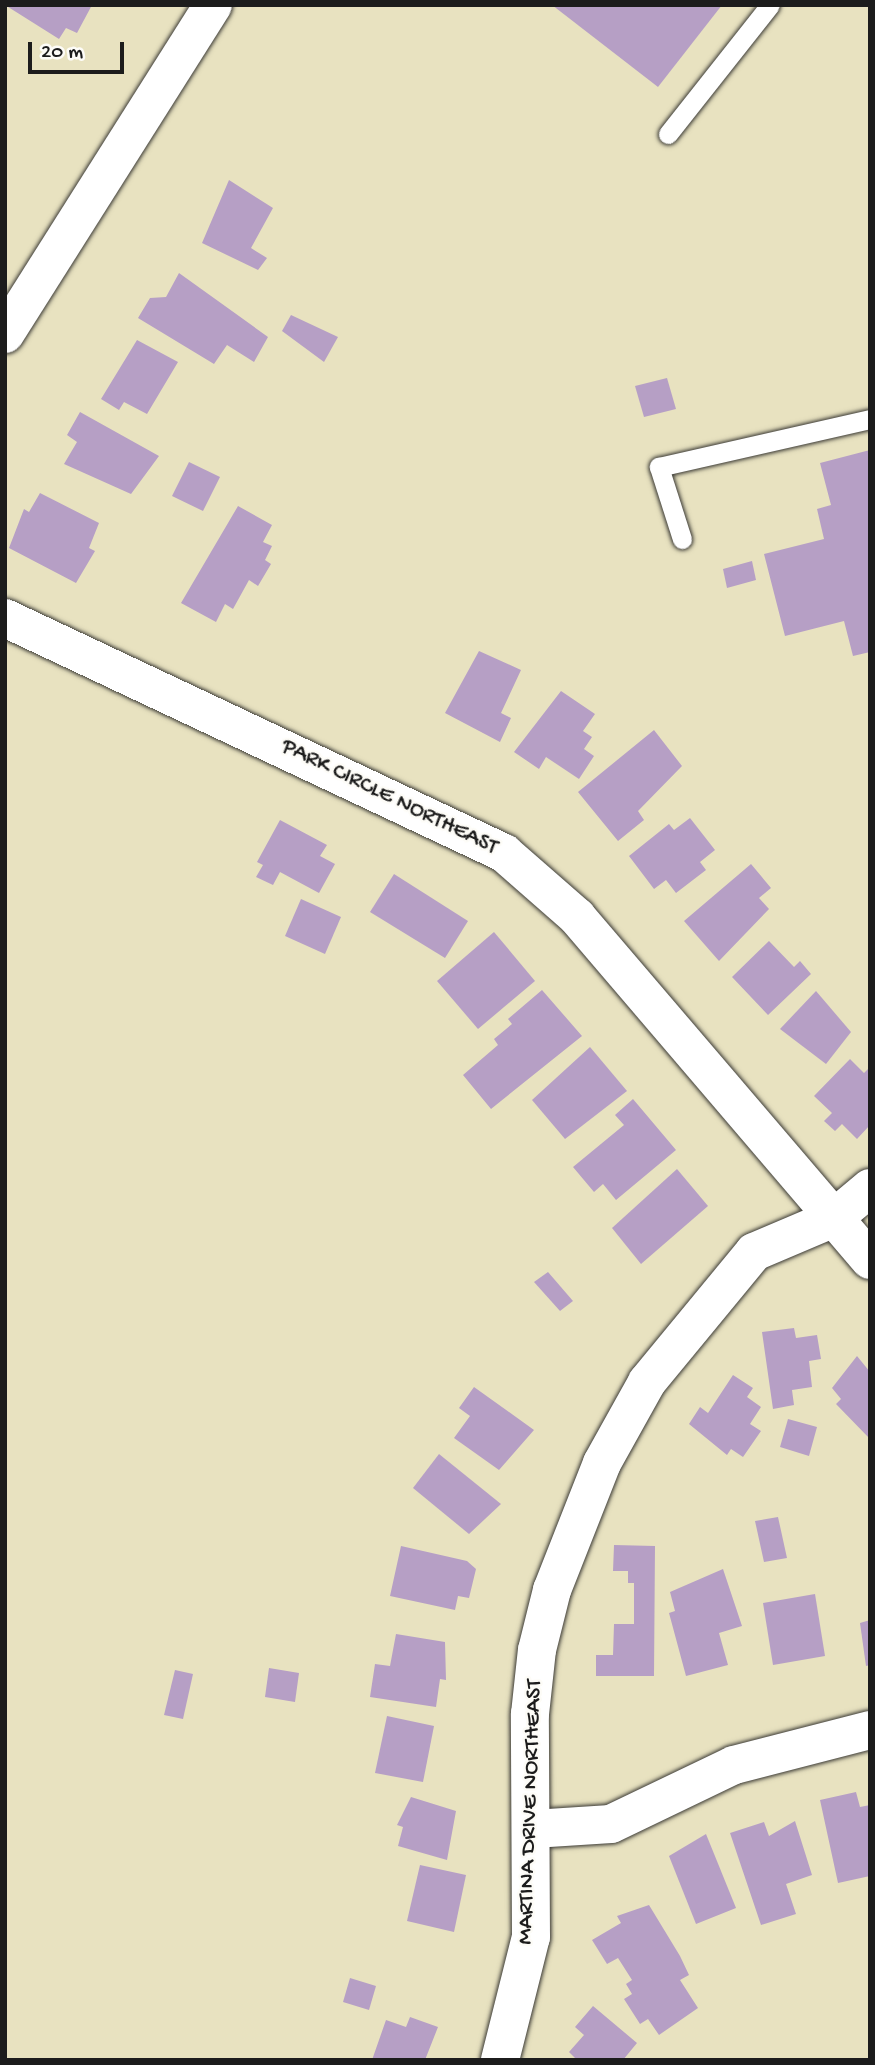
<!DOCTYPE html>
<style>
body{margin:0}
#map{position:relative;width:875px;height:2065px;overflow:hidden;background:#e8e2c0;font-family:"Gochi Hand",sans-serif}
div>[style]{position:absolute}
.building>*{inset:0;background:#b69fc5}
.roads{filter:drop-shadow(0 0 2px #3b3a35) drop-shadow(0 0 2px #3b3a35)}
.service>*{height:19px;margin:-9.5px;padding:0 9.5px;transform-origin:9.5px;border-radius:9.5px;background:#fff}
.minor>*{height:38px;margin:-19px;padding:0 19px;transform-origin:19px;border-radius:19px;background:#fff}
span{translate:-50% -50%;white-space:nowrap;text-align:center;line-height:1.15;-webkit-text-stroke:5px #fdfcf7;paint-order:stroke}
.street-label{font-size:23px;color:#1c1c1c}
.frame{position:absolute;inset:0;border:7px solid #1c1c1c;pointer-events:none}
.scale{position:absolute;left:28px;top:42px;width:96px;height:32px;box-sizing:border-box;border:4px solid #1c1c1c;border-top:0;padding-left:9px;font-size:21px;line-height:24px;white-space:nowrap;color:#1c1c1c;-webkit-text-stroke:5px #fdfcf7;paint-order:stroke}
</style>
<div id="map">
<div class="building">
<div style="clip-path:polygon(5px 5px,92px 5px,77px 33px,66px 28px,59px 39px)"></div>
<div style="clip-path:polygon(552px 5px,722px 5px,658px 87px)"></div>
<div style="clip-path:polygon(229px 180px,273px 208px,251px 248px,267px 258px,258px 270px,202px 243px)"></div>
<div style="clip-path:polygon(179px 273px,268px 337px,254px 362px,227px 345px,214px 364px,138px 318px,150px 298px,166px 297px)"></div>
<div style="clip-path:polygon(291px 315px,338px 337px,324px 362px,282px 331px)"></div>
<div style="clip-path:polygon(137px 340px,178px 362px,147px 414px,124px 402px,119px 410px,101px 399px)"></div>
<div style="clip-path:polygon(667px 378px,676px 409px,644px 417px,635px 386px)"></div>
<div style="clip-path:polygon(80px 412px,159px 456px,131px 494px,64px 464px,77px 442px,67px 435px)"></div>
<div style="clip-path:polygon(870px 450px,870px 652px,853px 656px,844px 621px,785px 636px,764px 554px,824px 539px,817px 509px,831px 505px,820px 463px)"></div>
<div style="clip-path:polygon(189px 462px,220px 477px,203px 511px,172px 496px)"></div>
<div style="clip-path:polygon(40px 493px,99px 523px,89px 548px,95px 551px,76px 583px,9px 548px,24px 509px,29px 512px)"></div>
<div style="clip-path:polygon(238px 506px,272px 525px,263px 542px,272px 546px,265px 560px,271px 564px,258px 586px,249px 580px,233px 609px,225px 604px,216px 622px,181px 603px)"></div>
<div style="clip-path:polygon(752px 561px,756px 580px,727px 588px,723px 569px)"></div>
<div style="clip-path:polygon(479px 651px,521px 670px,501px 713px,511px 718px,500px 742px,445px 713px)"></div>
<div style="clip-path:polygon(561px 691px,595px 714px,583px 731px,592px 737px,584px 749px,594px 756px,579px 779px,546px 757px,539px 769px,514px 752px)"></div>
<div style="clip-path:polygon(654px 730px,682px 766px,638px 811px,644px 820px,618px 841px,578px 792px)"></div>
<div style="clip-path:polygon(690px 818px,715px 850px,700px 862px,706px 870px,676px 893px,666px 880px,654px 889px,629px 856px,669px 824px,674px 830px)"></div>
<div style="clip-path:polygon(280px 820px,327px 845px,320px 856px,335px 864px,319px 893px,280px 872px,273px 885px,256px 877px,263px 865px,257px 862px)"></div>
<div style="clip-path:polygon(751px 864px,771px 888px,759px 898px,769px 909px,719px 961px,684px 921px)"></div>
<div style="clip-path:polygon(394px 874px,468px 921px,445px 958px,370px 912px)"></div>
<div style="clip-path:polygon(301px 899px,341px 917px,325px 954px,285px 936px)"></div>
<div style="clip-path:polygon(494px 932px,535px 981px,478px 1029px,437px 981px)"></div>
<div style="clip-path:polygon(769px 941px,794px 967px,800px 961px,811px 974px,768px 1015px,732px 977px)"></div>
<div style="clip-path:polygon(542px 990px,582px 1036px,491px 1109px,463px 1075px,498px 1045px,494px 1039px,512px 1024px,508px 1019px)"></div>
<div style="clip-path:polygon(816px 991px,851px 1032px,826px 1064px,780px 1029px)"></div>
<div style="clip-path:polygon(590px 1047px,627px 1091px,565px 1139px,532px 1100px)"></div>
<div style="clip-path:polygon(850px 1059px,864px 1073px,870px 1067px,870px 1125px,857px 1139px,842px 1124px,835px 1131px,824px 1121px,832px 1113px,814px 1096px)"></div>
<div style="clip-path:polygon(633px 1099px,676px 1150px,616px 1200px,603px 1184px,594px 1192px,573px 1167px,624px 1125px,615px 1115px)"></div>
<div style="clip-path:polygon(677px 1169px,708px 1206px,641px 1264px,612px 1228px)"></div>
<div style="clip-path:polygon(548px 1272px,573px 1301px,560px 1311px,534px 1282px)"></div>
<div style="clip-path:polygon(794px 1328px,796px 1338px,817px 1335px,821px 1359px,809px 1361px,812px 1387px,792px 1390px,794px 1405px,773px 1409px,762px 1332px)"></div>
<div style="clip-path:polygon(857px 1356px,870px 1372px,870px 1439px,836px 1404px,841px 1399px,832px 1388px)"></div>
<div style="clip-path:polygon(733px 1375px,753px 1388px,747px 1397px,761px 1407px,750px 1424px,761px 1431px,743px 1457px,731px 1449px,727px 1455px,689px 1424px,700px 1407px,708px 1413px)"></div>
<div style="clip-path:polygon(474px 1387px,534px 1430px,499px 1470px,454px 1438px,470px 1416px,459px 1408px)"></div>
<div style="clip-path:polygon(788px 1419px,817px 1427px,809px 1456px,780px 1447px)"></div>
<div style="clip-path:polygon(439px 1454px,501px 1504px,469px 1534px,413px 1488px)"></div>
<div style="clip-path:polygon(778px 1517px,787px 1558px,764px 1562px,755px 1521px)"></div>
<div style="clip-path:polygon(614px 1545px,655px 1546px,654px 1676px,596px 1676px,596px 1655px,613px 1655px,614px 1624px,634px 1624px,634px 1583px,628px 1583px,628px 1571px,613px 1571px)"></div>
<div style="clip-path:polygon(401px 1546px,467px 1561px,476px 1569px,469px 1598px,458px 1596px,455px 1610px,390px 1596px)"></div>
<div style="clip-path:polygon(723px 1569px,742px 1626px,719px 1633px,728px 1665px,686px 1676px,669px 1613px,675px 1611px,670px 1592px)"></div>
<div style="clip-path:polygon(815px 1594px,825px 1656px,773px 1665px,763px 1603px)"></div>
<div style="clip-path:polygon(870px 1620px,870px 1665px,866px 1666px,860px 1623px)"></div>
<div style="clip-path:polygon(396px 1634px,445px 1642px,446px 1680px,440px 1679px,436px 1707px,370px 1697px,375px 1664px,390px 1666px)"></div>
<div style="clip-path:polygon(269px 1668px,299px 1673px,295px 1702px,265px 1697px)"></div>
<div style="clip-path:polygon(175px 1670px,193px 1674px,183px 1719px,164px 1715px)"></div>
<div style="clip-path:polygon(387px 1716px,434px 1726px,423px 1782px,375px 1773px)"></div>
<div style="clip-path:polygon(856px 1792px,860px 1807px,870px 1805px,870px 1876px,838px 1883px,820px 1800px)"></div>
<div style="clip-path:polygon(411px 1797px,456px 1811px,447px 1860px,398px 1846px,403px 1827px,397px 1825px)"></div>
<div style="clip-path:polygon(795px 1821px,812px 1875px,786px 1884px,796px 1914px,761px 1925px,730px 1833px,764px 1822px,769px 1836px)"></div>
<div style="clip-path:polygon(706px 1834px,736px 1908px,696px 1924px,669px 1856px)"></div>
<div style="clip-path:polygon(420px 1865px,466px 1875px,454px 1932px,407px 1921px)"></div>
<div style="clip-path:polygon(649px 1905px,680px 1956px,689px 1975px,680px 1980px,698px 2008px,659px 2035px,648px 2019px,640px 2024px,624px 1999px,632px 1994px,626px 1984px,632px 1980px,618px 1958px,607px 1964px,592px 1940px,621px 1923px,617px 1916px)"></div>
<div style="clip-path:polygon(350px 1978px,376px 1986px,369px 2010px,343px 2002px)"></div>
<div style="clip-path:polygon(593px 2006px,637px 2043px,623px 2060px,577px 2060px,569px 2052px,584px 2035px,575px 2027px)"></div>
<div style="clip-path:polygon(410px 2017px,438px 2027px,425px 2060px,372px 2060px,386px 2020px,406px 2027px)"></div>
</div>
<div class="roads">
<div class="service">
<div style="left:668px;top:134px;width:164px;rotate:-51.7deg"></div>
<div style="left:682px;top:539px;width:76px;rotate:-107.7deg"></div>
<div style="left:659px;top:467px;width:216px;rotate:-12.8deg"></div>
</div>
<div class="minor">
<div style="left:5px;top:334px;width:389px;rotate:-57.7deg"></div>
<div style="left:5px;top:618px;width:552px;rotate:25.22deg"></div>
<div style="left:504px;top:853px;width:97px;rotate:41.2deg"></div>
<div style="left:577px;top:917px;width:451px;rotate:49.5deg"></div>
<div style="left:533px;top:1829px;width:78px;rotate:-3.7deg"></div>
<div style="left:611px;top:1824px;width:136px;rotate:-25.6deg"></div>
<div style="left:734px;top:1765px;width:140px;rotate:-14.4deg"></div>
<div style="left:500px;top:2060px;width:127px;rotate:-75.9deg"></div>
<div style="left:531px;top:1937px;width:223px;rotate:-90.3deg"></div>
<div style="left:530px;top:1714px;width:64px;rotate:-83.8deg"></div>
<div style="left:537px;top:1650px;width:62px;rotate:-76deg"></div>
<div style="left:552px;top:1590px;width:136px;rotate:-68.5deg"></div>
<div style="left:602px;top:1463px;width:93px;rotate:-60.9deg"></div>
<div style="left:647px;top:1382px;width:168px;rotate:-50.5deg"></div>
<div style="left:754px;top:1252px;width:87px;rotate:-23deg"></div>
<div style="left:834px;top:1218px;width:47px;rotate:-39.8deg"></div>
</div>
</div>
<div class="street-label">
<span style="left:389px;top:798px;rotate:26deg">PARK CIRCLE NORTHEAST</span>
<span style="left:531px;top:1812px;rotate:-88deg">MARTINA DRIVE NORTHEAST</span>
</div>
<div class="frame"></div>
<div class="scale">20 m</div>
</div>
